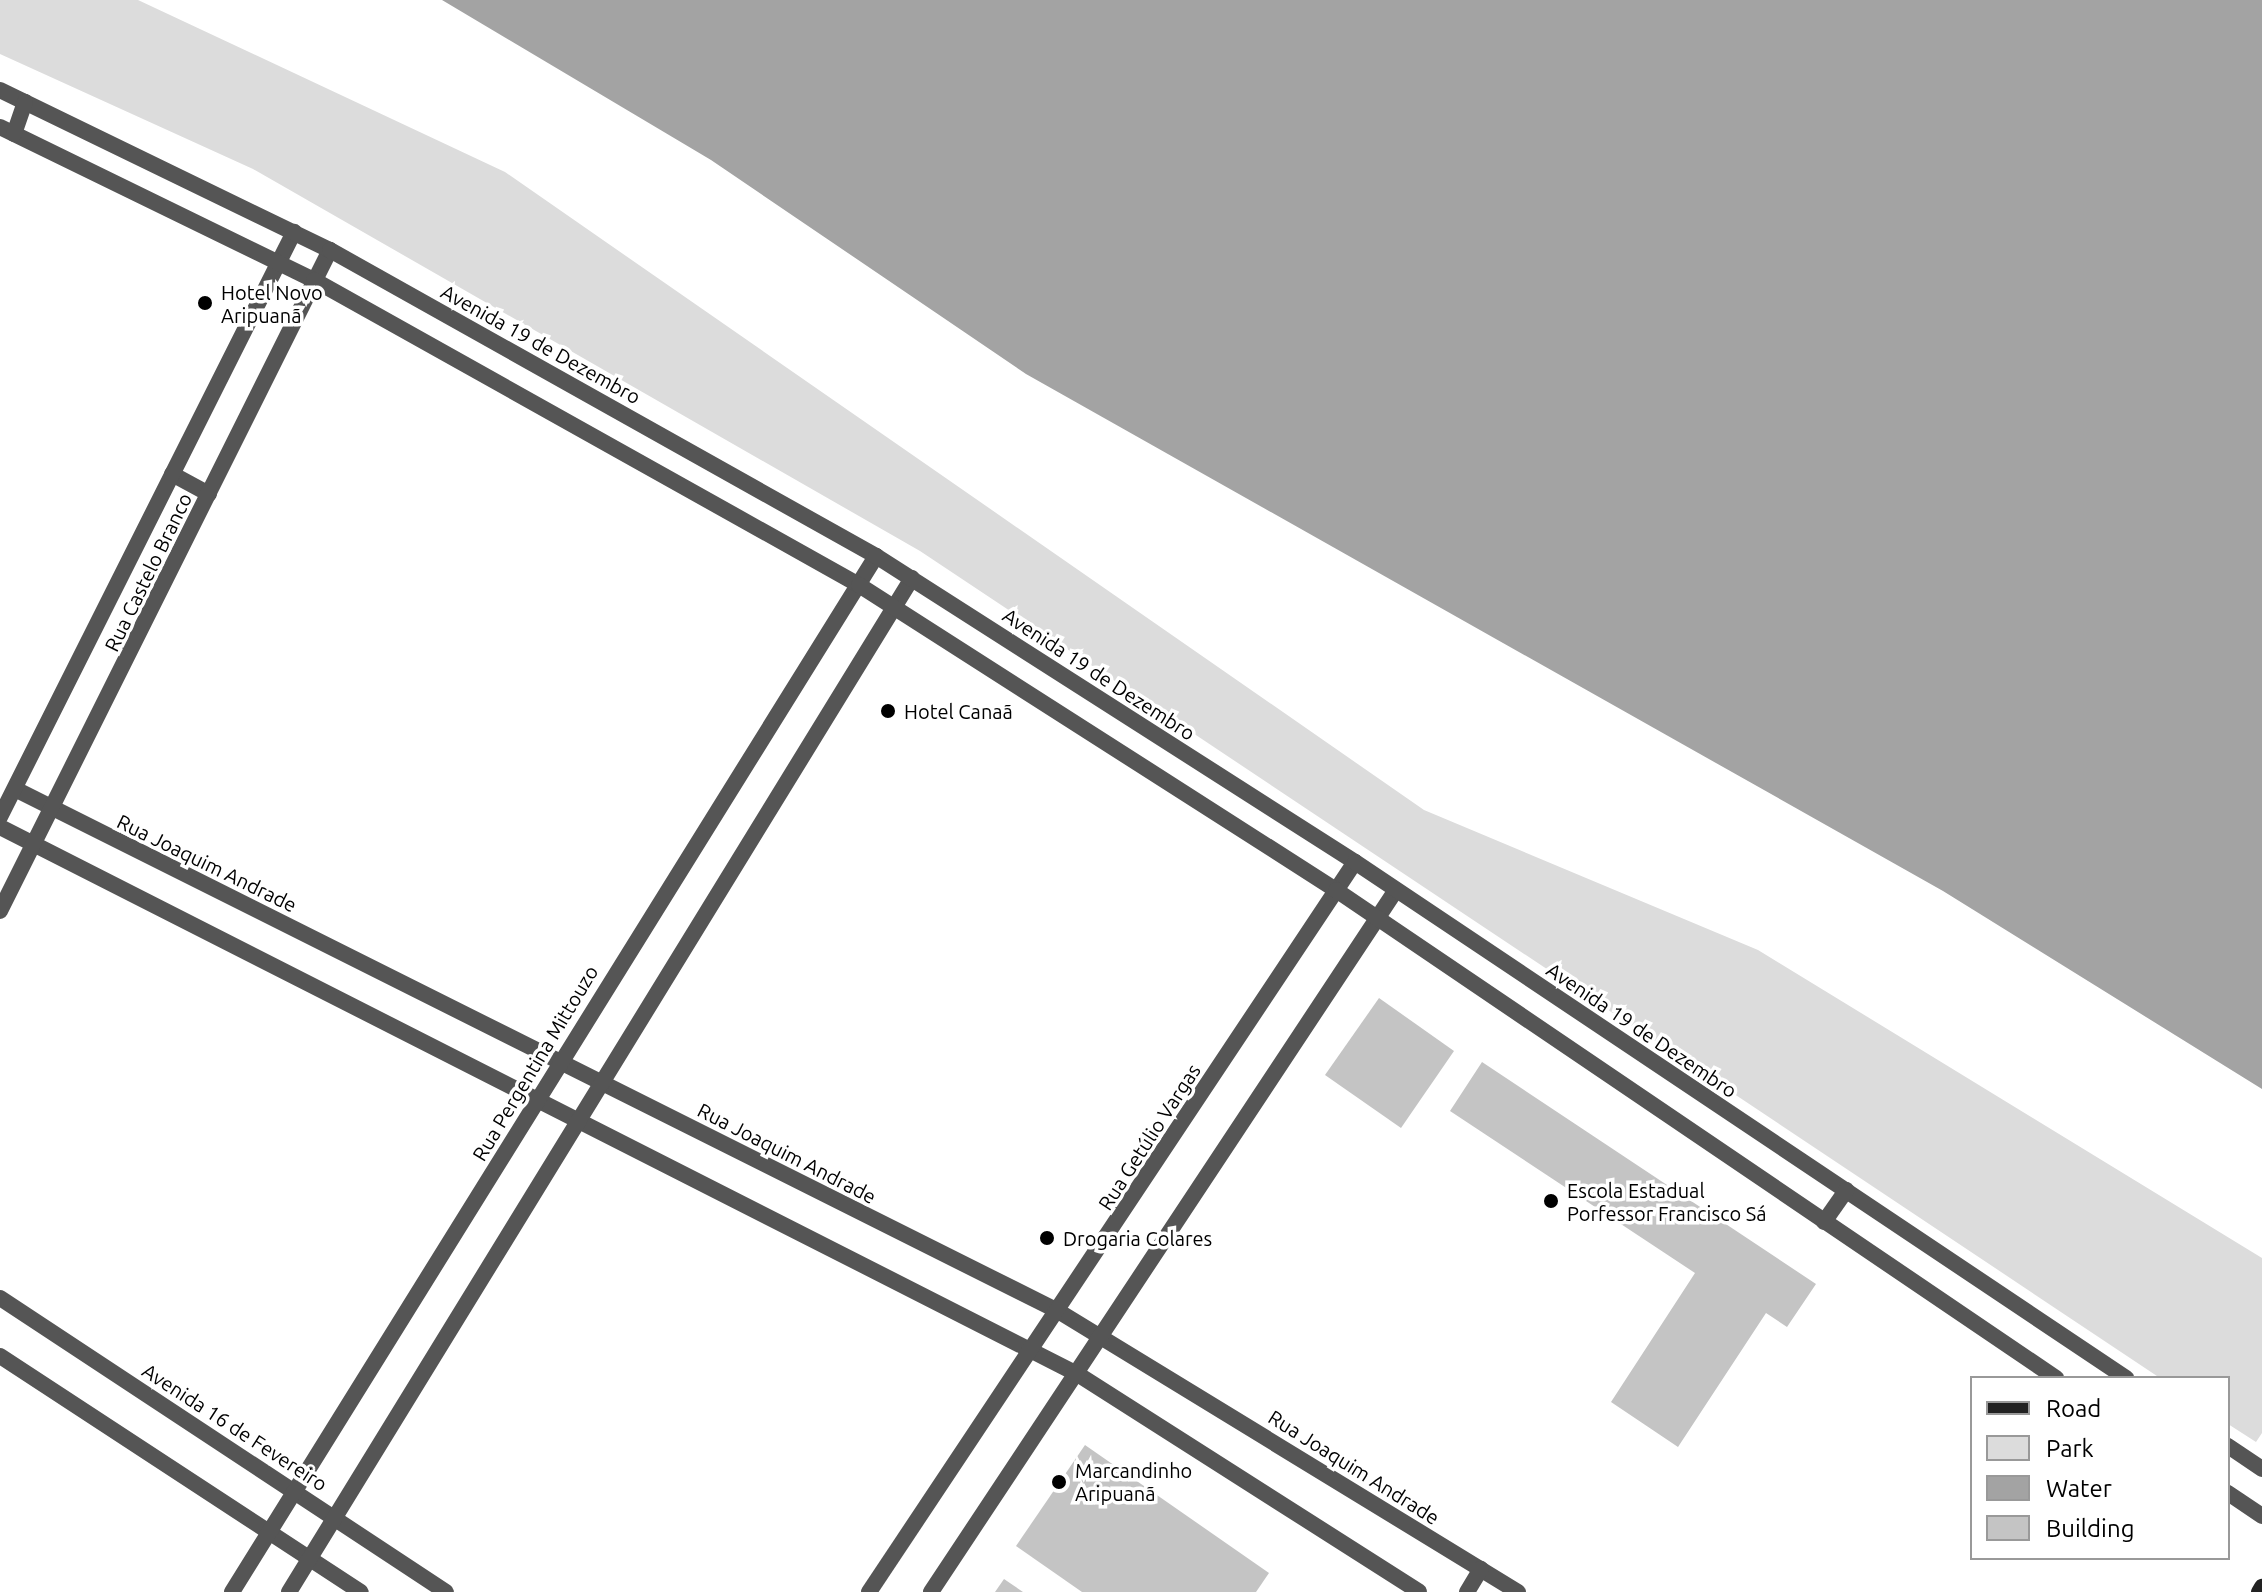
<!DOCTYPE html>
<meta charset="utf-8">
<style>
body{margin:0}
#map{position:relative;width:2262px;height:1592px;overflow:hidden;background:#fff;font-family:Ubuntu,sans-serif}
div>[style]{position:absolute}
.green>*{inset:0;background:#dcdcdc}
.water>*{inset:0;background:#a3a3a3}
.building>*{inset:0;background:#c4c4c4}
.minor>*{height:16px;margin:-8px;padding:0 8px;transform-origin:8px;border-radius:8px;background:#555}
.tertiary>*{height:16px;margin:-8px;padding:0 8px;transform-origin:8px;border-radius:8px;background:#555}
.secondary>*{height:16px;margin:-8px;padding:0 8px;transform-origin:8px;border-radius:8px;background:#222}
.dots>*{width:22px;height:22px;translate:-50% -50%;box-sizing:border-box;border:4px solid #fff;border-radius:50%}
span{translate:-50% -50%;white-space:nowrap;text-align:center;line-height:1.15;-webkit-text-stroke:7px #fff;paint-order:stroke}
.poi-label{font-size:20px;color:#000}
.left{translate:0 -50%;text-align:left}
.street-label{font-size:20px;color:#000}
.legend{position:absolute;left:1970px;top:1376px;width:260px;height:184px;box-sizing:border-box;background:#fff;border:2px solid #999;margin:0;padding:10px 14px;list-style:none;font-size:24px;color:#000}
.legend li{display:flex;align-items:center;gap:16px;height:40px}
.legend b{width:40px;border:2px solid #999}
</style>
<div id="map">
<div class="green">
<div style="clip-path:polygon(0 0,138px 0,505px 172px,1424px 810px,1758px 950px,2262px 1258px,2262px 1433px,2256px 1442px,2228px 1424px,2228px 1378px,2160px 1378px,920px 551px,253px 169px,0 54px)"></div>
</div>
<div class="water">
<div style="clip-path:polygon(442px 0,2262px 0,2262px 1089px,1943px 891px,1026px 374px,711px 160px)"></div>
</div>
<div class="building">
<div style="clip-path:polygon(1379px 998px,1454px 1051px,1401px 1128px,1325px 1075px)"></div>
<div style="clip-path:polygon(1482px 1062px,1816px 1284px,1787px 1327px,1766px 1313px,1678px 1447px,1611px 1402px,1695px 1273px,1450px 1111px)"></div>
<div style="clip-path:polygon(1085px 1445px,1269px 1573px,1256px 1592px,1082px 1592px,1016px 1546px)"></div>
<div style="clip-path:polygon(1004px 1579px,1023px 1592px,995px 1592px)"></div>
</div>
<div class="minor">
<div style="left:172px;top:474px;width:42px;rotate:28.4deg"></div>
<div style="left:15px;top:789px;width:1166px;rotate:26.59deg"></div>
<div style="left:1058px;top:1311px;width:539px;rotate:31.42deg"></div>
<div style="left:0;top:817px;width:655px;rotate:-63.32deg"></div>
<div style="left:0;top:827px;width:1210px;rotate:26.92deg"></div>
<div style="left:1079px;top:1375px;width:403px;rotate:32.5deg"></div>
<div style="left:0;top:911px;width:739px;rotate:-63.47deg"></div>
<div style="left:0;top:1298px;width:534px;rotate:33.39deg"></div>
<div style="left:0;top:1356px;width:431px;rotate:33.2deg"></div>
<div style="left:232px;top:1592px;width:1220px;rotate:-58.13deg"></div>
<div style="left:289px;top:1592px;width:1190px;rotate:-58.43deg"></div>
<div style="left:869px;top:1592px;width:877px;rotate:-56.35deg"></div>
<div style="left:931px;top:1592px;width:842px;rotate:-56.48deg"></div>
<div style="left:1467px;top:1592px;width:27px;rotate:-59deg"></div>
</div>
<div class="tertiary">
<div style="left:0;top:90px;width:367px;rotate:25.9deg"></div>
<div style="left:330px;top:250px;width:626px;rotate:29.27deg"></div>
<div style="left:876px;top:556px;width:568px;rotate:32.57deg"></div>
<div style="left:1355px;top:862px;width:928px;rotate:33.79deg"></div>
<div style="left:0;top:127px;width:349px;rotate:26deg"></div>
<div style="left:314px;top:280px;width:625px;rotate:29.23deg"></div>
<div style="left:859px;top:585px;width:566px;rotate:32.6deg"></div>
<div style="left:1336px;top:890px;width:870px;rotate:34.13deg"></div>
<div style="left:14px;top:134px;width:34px;rotate:-71deg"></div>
<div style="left:1824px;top:1222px;width:39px;rotate:-55deg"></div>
<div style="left:2228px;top:1446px;width:41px;rotate:34.1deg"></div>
<div style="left:2228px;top:1493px;width:41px;rotate:34.1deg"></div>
</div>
<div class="secondary">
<div style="left:2259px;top:1592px;width:6px;rotate:-59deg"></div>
</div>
<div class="dots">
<div style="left:205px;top:303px;background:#000"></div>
<div style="left:888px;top:711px;background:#000"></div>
<div style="left:1551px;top:1201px;background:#000"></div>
<div style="left:1047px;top:1238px;background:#000"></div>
<div style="left:1059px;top:1482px;background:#000"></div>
</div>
<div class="poi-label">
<span class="left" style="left:221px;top:304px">Hotel Novo<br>Aripuanã</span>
<span class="left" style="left:904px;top:711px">Hotel Canaã</span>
<span class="left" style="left:1567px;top:1202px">Escola Estadual<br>Porfessor Francisco Sá</span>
<span class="left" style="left:1063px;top:1238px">Drogaria Colares</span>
<span class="left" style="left:1075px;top:1482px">Marcandinho<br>Aripuanã</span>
</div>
<div class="street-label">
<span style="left:541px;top:344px;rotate:29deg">Avenida 19 de Dezembro</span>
<span style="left:148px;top:572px;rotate:-64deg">Rua Castelo Branco</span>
<span style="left:1099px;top:674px;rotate:33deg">Avenida 19 de Dezembro</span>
<span style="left:207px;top:863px;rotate:26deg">Rua Joaquim Andrade</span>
<span style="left:1642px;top:1030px;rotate:34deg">Avenida 19 de Dezembro</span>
<span style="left:535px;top:1063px;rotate:-59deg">Rua Pergentina Mittouzo</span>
<span style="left:1149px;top:1137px;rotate:-57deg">Rua Getúlio Vargas</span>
<span style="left:787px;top:1153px;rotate:27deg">Rua Joaquim Andrade</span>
<span style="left:235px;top:1427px;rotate:33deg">Avenida 16 de Fevereiro</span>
<span style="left:1354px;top:1467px;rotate:32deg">Rua Joaquim Andrade</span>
</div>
<ul class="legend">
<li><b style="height:10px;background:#222"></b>Road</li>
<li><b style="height:22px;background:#dcdcdc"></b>Park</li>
<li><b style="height:22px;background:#a3a3a3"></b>Water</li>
<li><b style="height:22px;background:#c4c4c4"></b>Building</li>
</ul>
</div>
